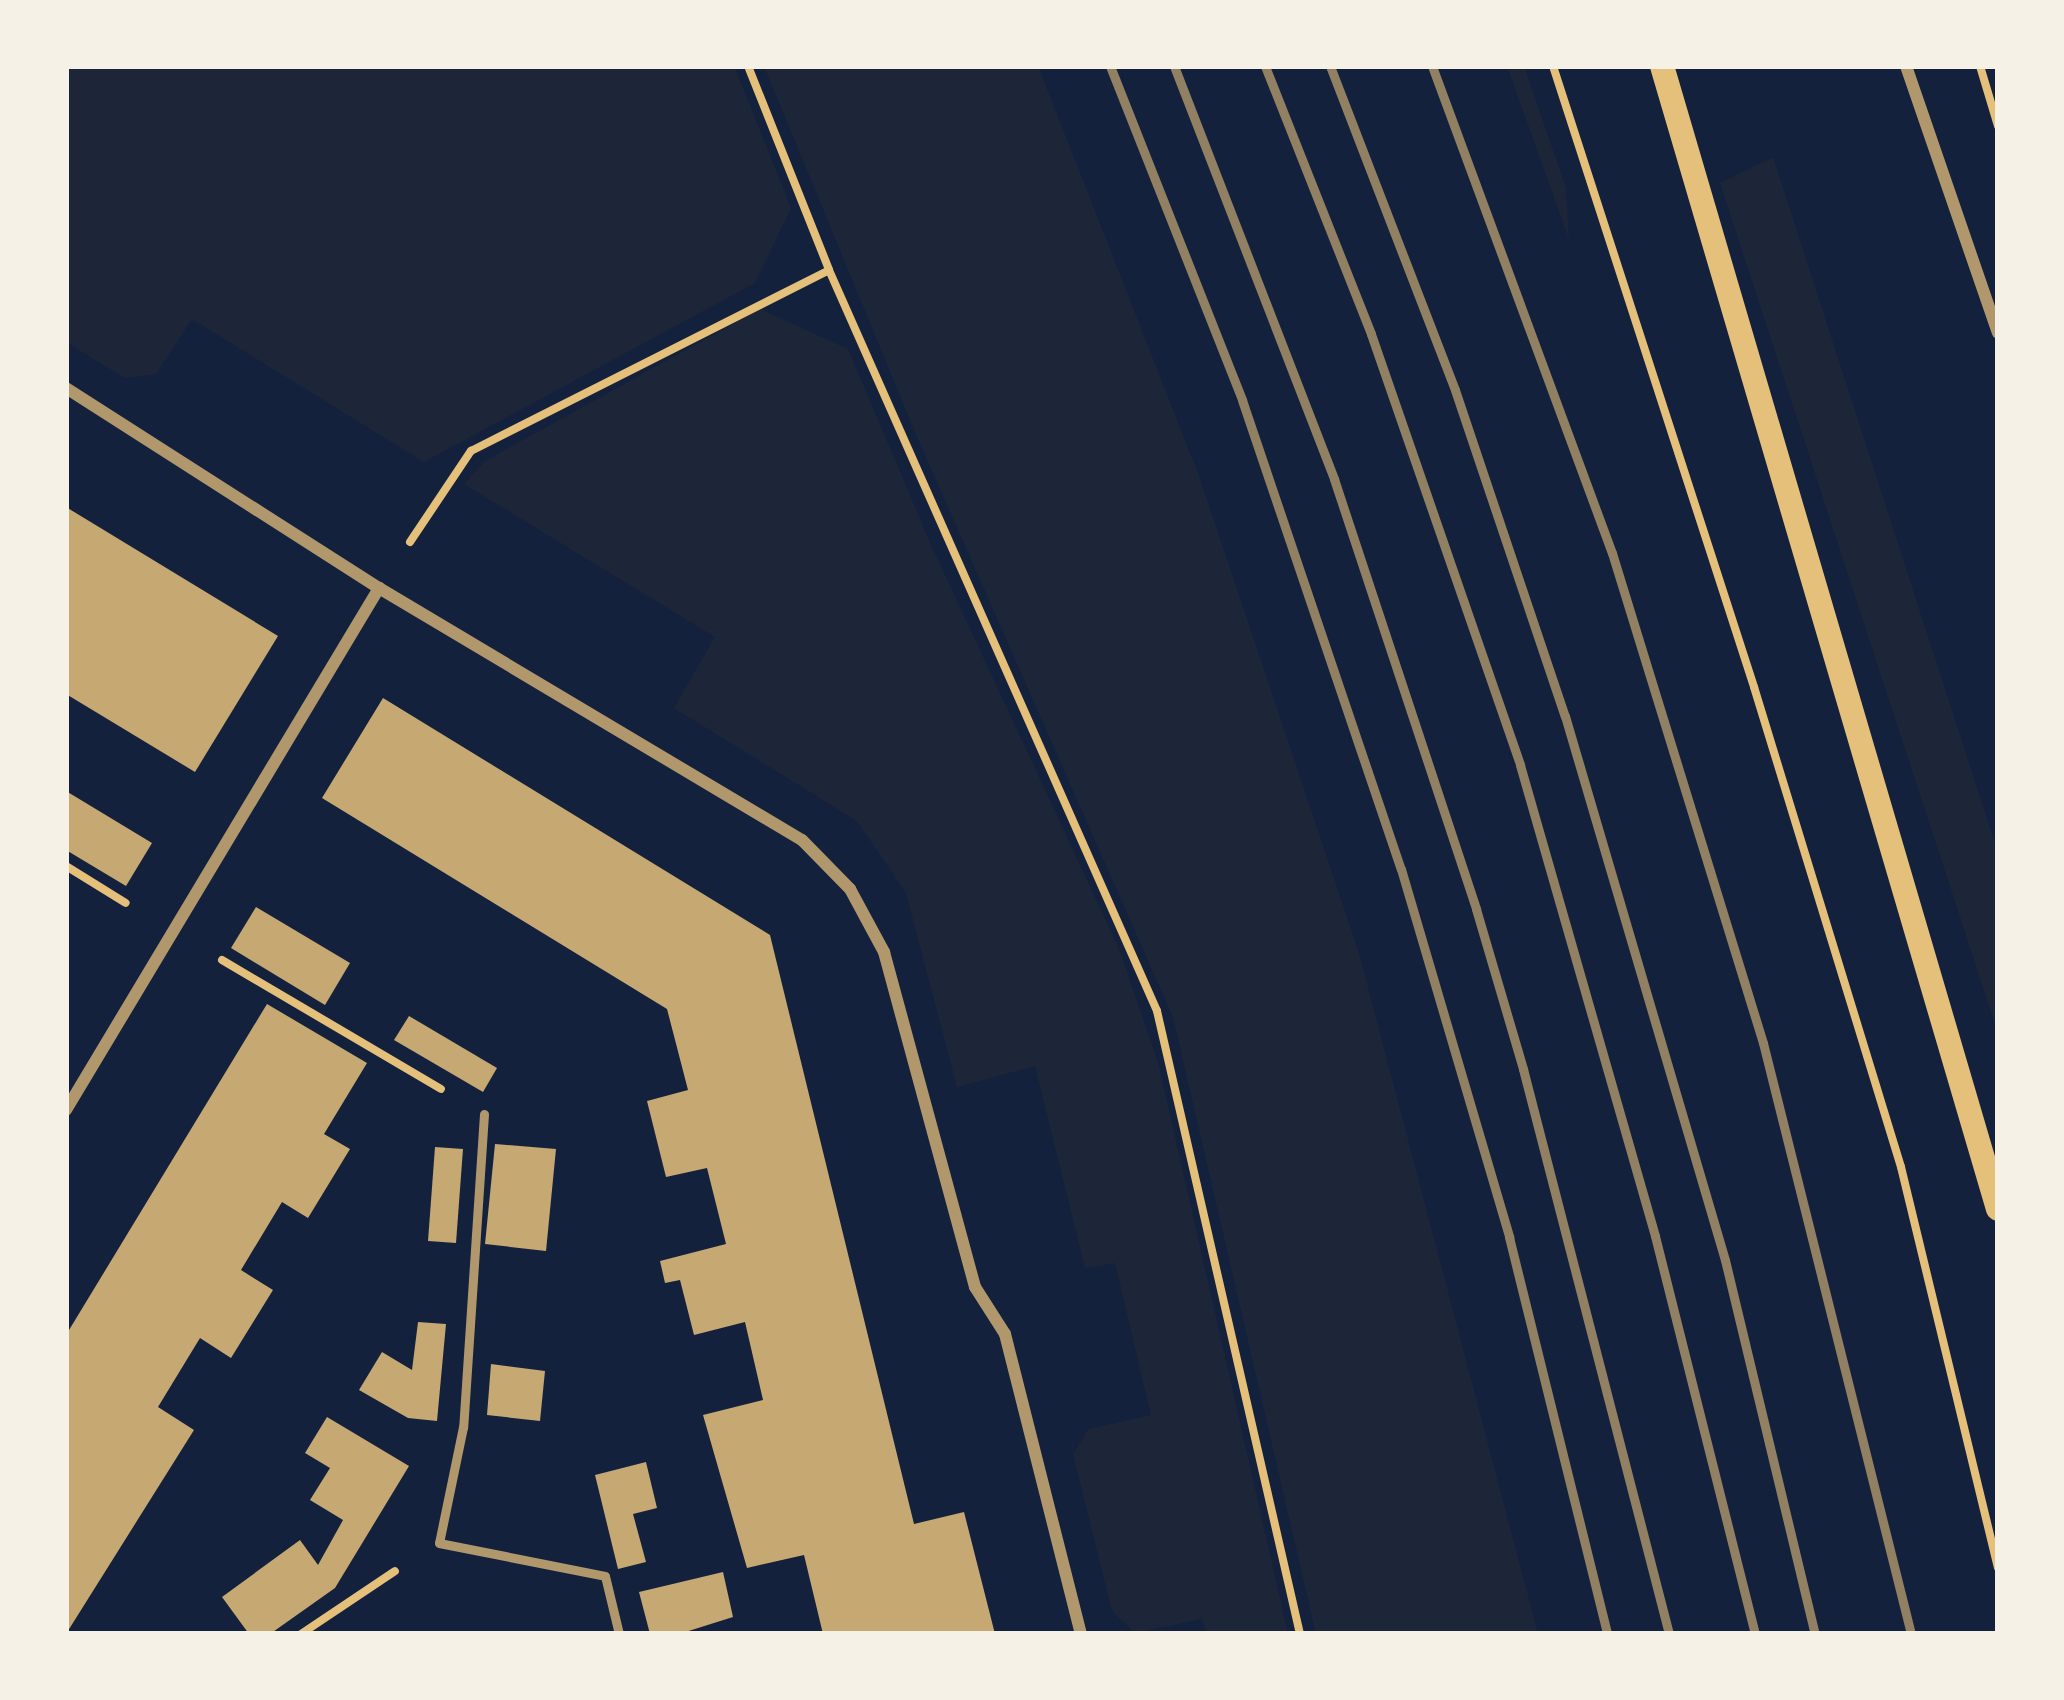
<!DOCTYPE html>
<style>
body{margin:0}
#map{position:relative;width:2064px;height:1700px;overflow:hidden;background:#14213d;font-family:Literata,serif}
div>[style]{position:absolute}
.green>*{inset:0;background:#1d2539}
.building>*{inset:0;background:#c6a872}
.path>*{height:8px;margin:-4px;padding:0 4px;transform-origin:4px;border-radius:4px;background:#e5c07b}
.service>*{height:9px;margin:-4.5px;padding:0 4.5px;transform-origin:4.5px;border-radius:4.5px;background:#b1986c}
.minor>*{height:12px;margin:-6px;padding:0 6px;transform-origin:6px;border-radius:6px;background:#b1986c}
.secondary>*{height:24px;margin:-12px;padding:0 12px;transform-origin:12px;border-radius:12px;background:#e5c07b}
.rail>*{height:9px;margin:-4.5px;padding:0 4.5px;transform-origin:4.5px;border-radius:4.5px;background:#918062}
span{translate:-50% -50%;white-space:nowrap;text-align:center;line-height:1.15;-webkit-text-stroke:10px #f6f1e7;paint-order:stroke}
.frame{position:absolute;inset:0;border:69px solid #f6f1e7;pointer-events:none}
</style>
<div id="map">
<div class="green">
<div style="clip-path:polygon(66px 66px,734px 66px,791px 208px,755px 283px,424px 462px,192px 319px,156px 374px,125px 378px,66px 342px)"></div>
<div style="clip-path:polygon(764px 66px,1038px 66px,1199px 476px,1358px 950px,1538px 1634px,1316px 1634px,1173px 1017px,918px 439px)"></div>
<div style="clip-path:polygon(1507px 66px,1524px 66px,1566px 188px,1569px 239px)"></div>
<div style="clip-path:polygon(1773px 157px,1998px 853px,1998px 1033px,1720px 183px)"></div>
<div style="clip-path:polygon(760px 309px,848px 349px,931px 545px,1119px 949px,1158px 1062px,1288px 1634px,1207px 1634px,1202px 1619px,1135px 1633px,1112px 1611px,1073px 1454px,1089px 1429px,1151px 1415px,1115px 1263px,1085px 1268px,1035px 1066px,957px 1087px,906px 893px,857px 821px,674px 708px,715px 637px,464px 484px,485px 461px)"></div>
</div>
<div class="building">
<div style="clip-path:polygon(66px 507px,278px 636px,195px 772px,66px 694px)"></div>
<div style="clip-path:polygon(383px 698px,770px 935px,914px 1524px,964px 1512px,995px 1634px,823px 1634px,804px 1555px,747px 1568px,703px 1415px,763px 1400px,745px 1322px,694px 1335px,680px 1280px,665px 1283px,660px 1261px,726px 1244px,707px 1168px,666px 1177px,647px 1101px,688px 1090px,667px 1009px,322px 798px)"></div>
<div style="clip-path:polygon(66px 791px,152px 843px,126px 886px,66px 850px)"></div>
<div style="clip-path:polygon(256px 907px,350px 963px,325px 1005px,231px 948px)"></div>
<div style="clip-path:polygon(267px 1004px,367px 1063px,324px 1134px,350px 1149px,308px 1218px,282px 1202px,241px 1270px,273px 1290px,231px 1358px,200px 1338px,158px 1407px,194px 1430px,66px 1634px,66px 1335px)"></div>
<div style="clip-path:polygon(409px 1016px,497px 1068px,483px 1092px,394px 1040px)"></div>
<div style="clip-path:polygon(495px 1144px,556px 1149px,546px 1251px,485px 1244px)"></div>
<div style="clip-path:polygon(435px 1147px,463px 1149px,456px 1243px,428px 1241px)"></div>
<div style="clip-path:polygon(418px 1322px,446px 1324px,437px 1421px,408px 1418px,359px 1390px,382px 1352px,412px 1370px)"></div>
<div style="clip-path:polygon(491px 1364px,545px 1371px,540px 1421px,487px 1415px)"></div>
<div style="clip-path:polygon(327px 1417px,409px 1466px,335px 1588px,270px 1634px,249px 1634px,222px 1597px,300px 1540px,318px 1565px,343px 1520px,310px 1500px,330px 1468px,305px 1453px)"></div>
<div style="clip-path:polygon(646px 1462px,657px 1508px,633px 1514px,646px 1562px,618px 1569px,595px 1475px)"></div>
<div style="clip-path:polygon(723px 1572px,733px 1617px,679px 1634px,650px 1634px,639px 1592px)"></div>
</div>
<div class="path">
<div style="left:748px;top:66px;width:219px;rotate:68.3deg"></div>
<div style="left:829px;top:270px;width:810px;rotate:66.12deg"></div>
<div style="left:1157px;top:1011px;width:639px;rotate:77.07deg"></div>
<div style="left:1553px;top:66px;width:653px;rotate:72.06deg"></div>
<div style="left:1754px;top:687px;width:502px;rotate:72.97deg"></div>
<div style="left:1901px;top:1167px;width:412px;rotate:76.4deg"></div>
<div style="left:1980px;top:66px;width:63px;rotate:73.3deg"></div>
<div style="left:410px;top:542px;width:110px;rotate:-56.2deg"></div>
<div style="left:471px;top:451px;width:401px;rotate:-26.8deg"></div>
<div style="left:66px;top:866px;width:70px;rotate:31.7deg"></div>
<div style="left:222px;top:960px;width:254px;rotate:30.5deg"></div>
<div style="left:301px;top:1634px;width:113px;rotate:-33.8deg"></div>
</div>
<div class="service">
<div style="left:484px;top:1114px;width:314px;rotate:93.8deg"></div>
<div style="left:463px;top:1427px;width:118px;rotate:101.7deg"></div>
<div style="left:439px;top:1543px;width:169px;rotate:11.2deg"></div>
<div style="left:605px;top:1576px;width:60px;rotate:76.4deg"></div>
</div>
<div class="minor">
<div style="left:1906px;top:66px;width:282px;rotate:71deg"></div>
<div style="left:66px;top:388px;width:371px;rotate:32.6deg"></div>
<div style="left:379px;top:588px;width:492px;rotate:30.8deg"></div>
<div style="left:802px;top:840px;width:69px;rotate:45.6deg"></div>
<div style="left:850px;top:889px;width:72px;rotate:61.6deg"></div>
<div style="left:884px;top:952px;width:347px;rotate:74.8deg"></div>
<div style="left:975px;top:1287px;width:56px;rotate:57.4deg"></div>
<div style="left:1005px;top:1334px;width:309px;rotate:75.8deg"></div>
<div style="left:66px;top:1110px;width:609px;rotate:-59.05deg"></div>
</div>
<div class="secondary">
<div style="left:1662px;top:66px;width:1191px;rotate:73.62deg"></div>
</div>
<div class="rail">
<div style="left:1110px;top:66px;width:359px;rotate:68.4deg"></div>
<div style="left:1242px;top:400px;width:495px;rotate:71.3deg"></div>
<div style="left:1401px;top:869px;width:384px;rotate:73.6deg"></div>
<div style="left:1509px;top:1237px;width:409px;rotate:76.1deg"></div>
<div style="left:1174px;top:66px;width:443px;rotate:68.8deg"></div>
<div style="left:1334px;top:479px;width:453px;rotate:71.7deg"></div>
<div style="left:1476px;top:909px;width:167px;rotate:73.6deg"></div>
<div style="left:1523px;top:1069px;width:584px;rotate:75.51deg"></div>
<div style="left:1265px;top:66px;width:288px;rotate:68.4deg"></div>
<div style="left:1371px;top:334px;width:456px;rotate:70.9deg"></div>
<div style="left:1520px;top:765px;width:490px;rotate:74deg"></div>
<div style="left:1655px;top:1236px;width:410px;rotate:75.9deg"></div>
<div style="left:1330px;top:66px;width:347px;rotate:68.9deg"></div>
<div style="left:1455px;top:390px;width:344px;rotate:71.4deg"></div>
<div style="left:1565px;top:716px;width:567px;rotate:73.61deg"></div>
<div style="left:1725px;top:1260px;width:385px;rotate:76.5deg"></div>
<div style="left:1432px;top:66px;width:519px;rotate:69.72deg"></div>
<div style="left:1612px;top:553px;width:513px;rotate:72.87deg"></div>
<div style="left:1763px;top:1043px;width:609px;rotate:75.94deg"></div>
</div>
<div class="frame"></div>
</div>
